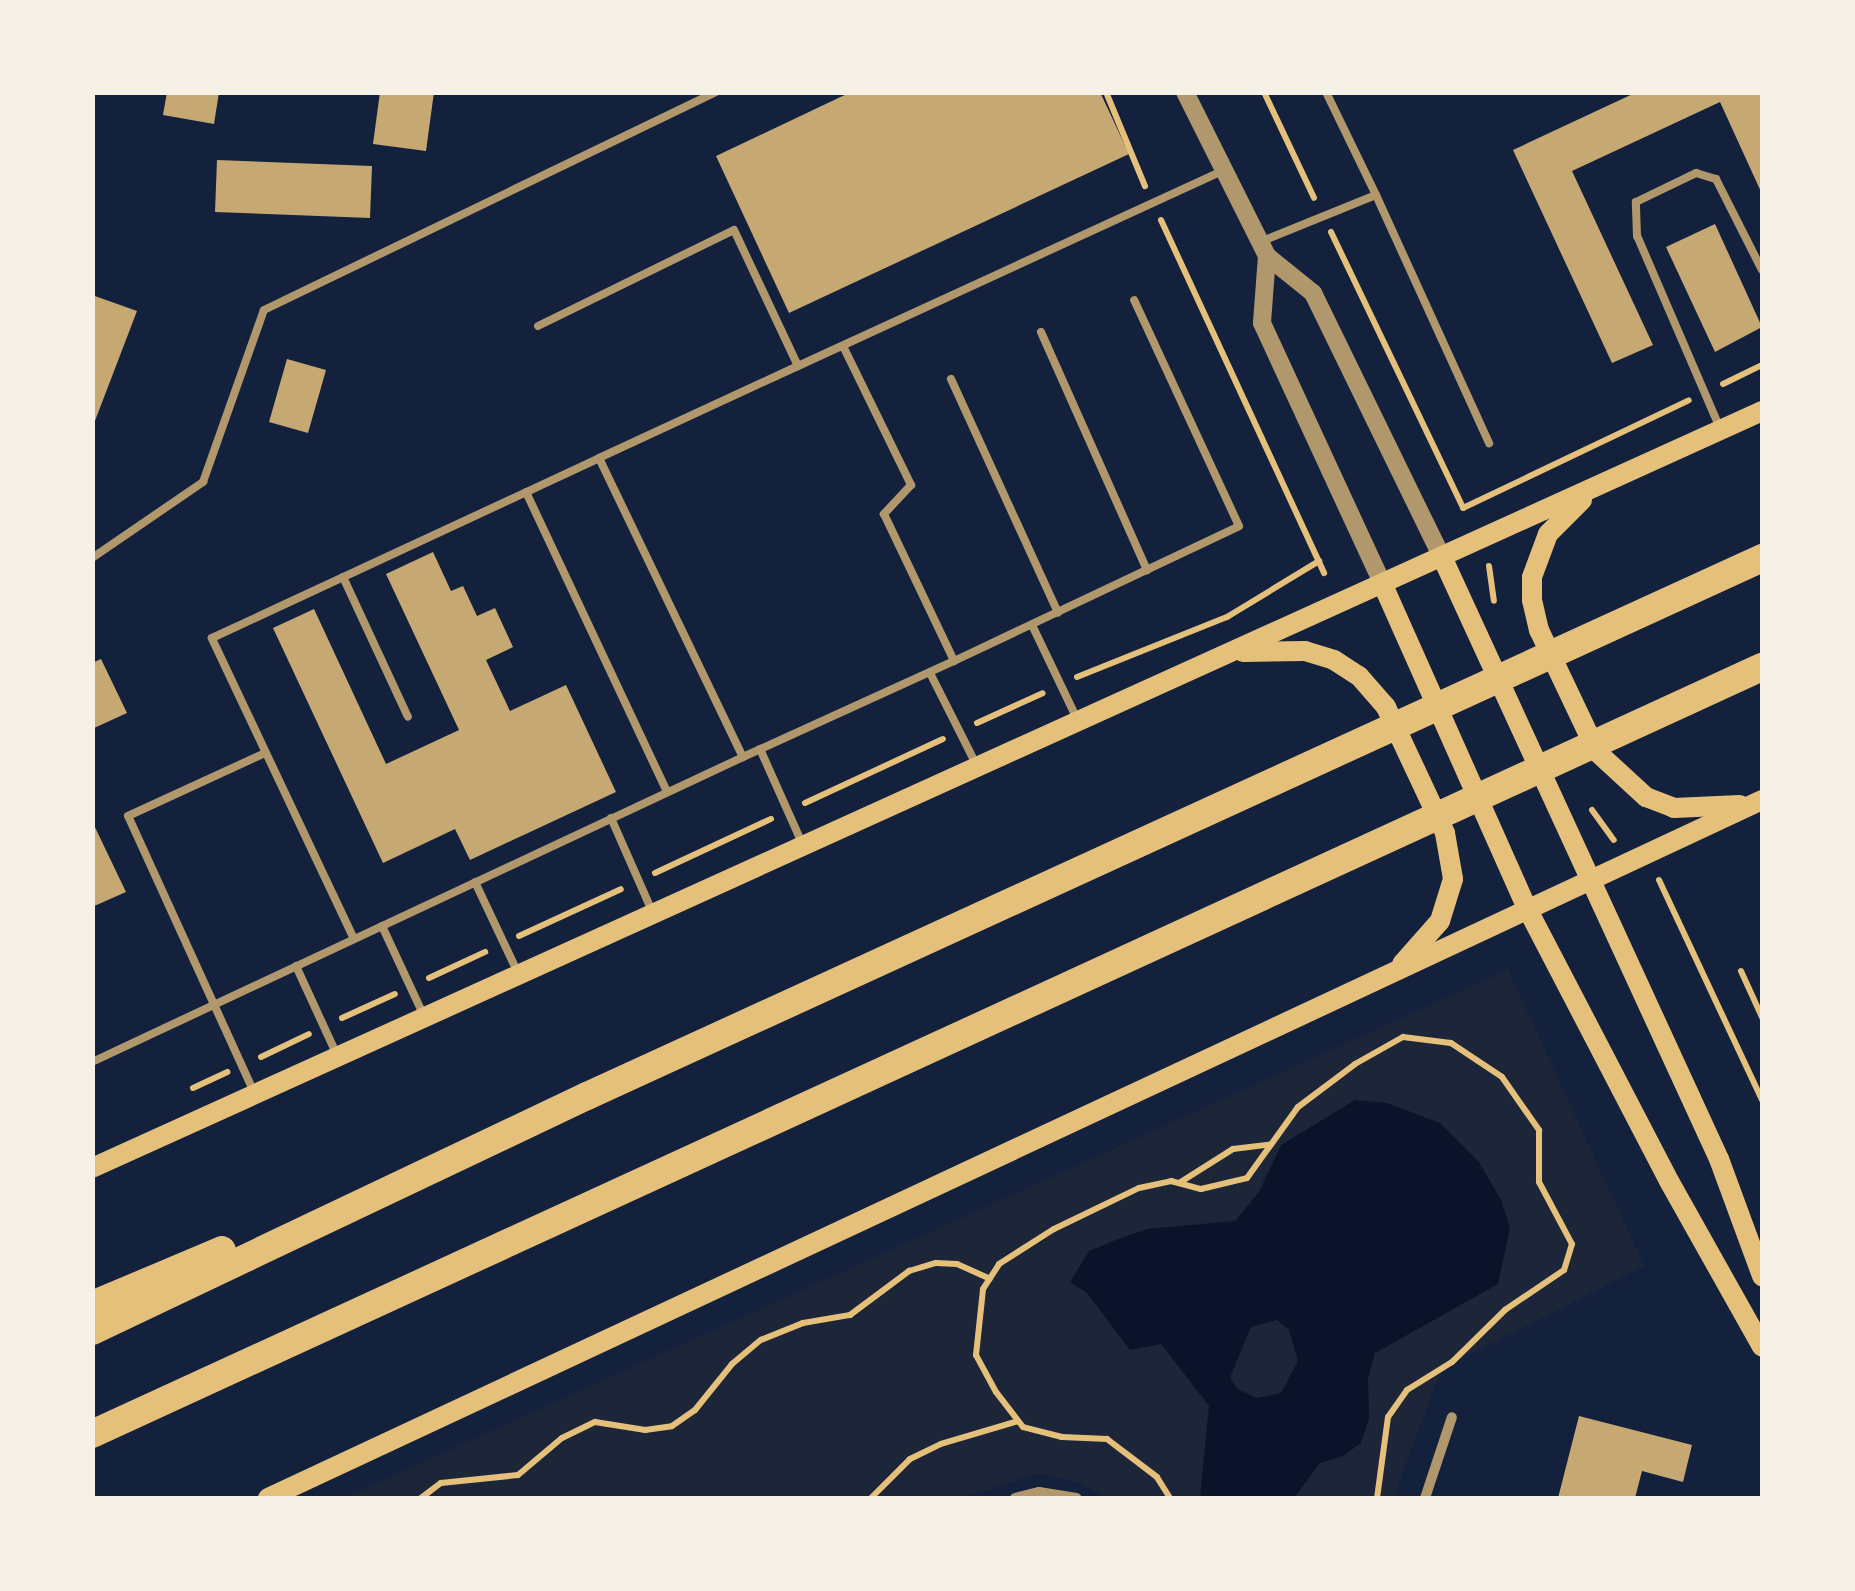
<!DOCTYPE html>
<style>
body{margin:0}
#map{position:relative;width:1855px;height:1591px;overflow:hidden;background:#14213d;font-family:Raleway,sans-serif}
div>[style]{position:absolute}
.green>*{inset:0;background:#1d2539}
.water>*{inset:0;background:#0b132b}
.building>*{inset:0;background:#c6a872}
.path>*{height:6px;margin:-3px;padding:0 3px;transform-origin:3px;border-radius:3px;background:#e5c07b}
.service>*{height:8px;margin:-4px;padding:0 4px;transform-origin:4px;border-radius:4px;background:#b1986c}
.minor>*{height:10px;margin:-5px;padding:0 5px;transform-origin:5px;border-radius:5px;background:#b1986c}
.tertiary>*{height:18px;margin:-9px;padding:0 9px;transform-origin:9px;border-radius:9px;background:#b1986c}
.secondary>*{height:20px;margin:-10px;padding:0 10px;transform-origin:10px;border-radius:10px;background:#e5c07b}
.motorway>*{height:28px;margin:-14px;padding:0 14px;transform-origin:14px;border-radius:14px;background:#e5c07b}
span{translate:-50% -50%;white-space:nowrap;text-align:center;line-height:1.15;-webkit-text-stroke:10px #f6f1e7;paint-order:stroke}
.frame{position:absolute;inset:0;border:95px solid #f6f1e7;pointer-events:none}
</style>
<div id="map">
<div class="green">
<div style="clip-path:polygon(1508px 970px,1644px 1266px,1447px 1366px,1436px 1383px,1393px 1498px,1107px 1498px,1078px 1482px,1039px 1473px,962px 1498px,344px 1498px)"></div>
</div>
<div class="water">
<div style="clip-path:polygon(evenodd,1355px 1100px,1387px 1103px,1440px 1123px,1479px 1162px,1501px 1200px,1510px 1228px,1498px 1284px,1375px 1353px,1368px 1378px,1369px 1418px,1361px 1443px,1343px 1456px,1320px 1463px,1294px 1498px,1200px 1498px,1209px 1406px,1161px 1344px,1130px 1350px,1087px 1293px,1070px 1282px,1089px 1251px,1118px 1239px,1147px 1229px,1235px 1221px,1259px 1192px,1281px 1145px,1355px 1100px,1277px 1320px,1289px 1330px,1298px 1361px,1281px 1393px,1257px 1398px,1237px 1389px,1230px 1377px,1251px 1327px,1277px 1320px)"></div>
</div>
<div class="building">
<div style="clip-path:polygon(167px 92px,219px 92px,214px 124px,163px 115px)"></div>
<div style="clip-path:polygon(380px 92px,434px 92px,426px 151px,373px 144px)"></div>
<div style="clip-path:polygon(851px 92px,1100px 92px,1129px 154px,789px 313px,716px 156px)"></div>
<div style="clip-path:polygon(1637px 92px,1762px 92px,1762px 194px,1720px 102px,1572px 171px,1653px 345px,1612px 363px,1513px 150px)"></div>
<div style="clip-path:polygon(217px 160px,372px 166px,370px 218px,215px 212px)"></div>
<div style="clip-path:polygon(1715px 224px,1762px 327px,1715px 352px,1666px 247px)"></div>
<div style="clip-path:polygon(92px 295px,137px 311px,93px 426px,92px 426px)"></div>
<div style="clip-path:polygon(287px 359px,326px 370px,308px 433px,269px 422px)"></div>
<div style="clip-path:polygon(433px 552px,451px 591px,463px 586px,477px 616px,495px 608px,513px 647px,486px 660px,510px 711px,566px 685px,616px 792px,470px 860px,455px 829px,383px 863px,273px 628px,314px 609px,386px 764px,459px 730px,386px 574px)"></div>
<div style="clip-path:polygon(101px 659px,127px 713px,92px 729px,92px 663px)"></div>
<div style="clip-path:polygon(92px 821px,126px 892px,92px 907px)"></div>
<div style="clip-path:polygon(1579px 1416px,1692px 1445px,1683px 1482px,1642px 1471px,1635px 1498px,1558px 1498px)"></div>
</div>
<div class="path">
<div style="left:1106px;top:92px;width:102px;rotate:67.5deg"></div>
<div style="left:1264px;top:92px;width:117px;rotate:64.7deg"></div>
<div style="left:1161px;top:220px;width:389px;rotate:65.2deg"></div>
<div style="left:1331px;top:232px;width:306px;rotate:64.4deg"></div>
<div style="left:1463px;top:508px;width:250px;rotate:-25.5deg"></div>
<div style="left:1723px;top:384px;width:43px;rotate:-26deg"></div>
<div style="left:1489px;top:566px;width:35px;rotate:82deg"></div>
<div style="left:1077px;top:677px;width:162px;rotate:-21.8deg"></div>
<div style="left:1227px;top:617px;width:108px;rotate:-31.3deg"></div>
<div style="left:977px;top:723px;width:72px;rotate:-24.4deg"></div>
<div style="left:805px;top:803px;width:152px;rotate:-24.9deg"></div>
<div style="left:1592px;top:810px;width:37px;rotate:54deg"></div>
<div style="left:655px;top:873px;width:128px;rotate:-25deg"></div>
<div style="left:1659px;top:880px;width:243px;rotate:64.9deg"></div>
<div style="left:519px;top:936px;width:112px;rotate:-24.7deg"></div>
<div style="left:1741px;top:971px;width:51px;rotate:65.5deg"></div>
<div style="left:429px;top:978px;width:62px;rotate:-24.9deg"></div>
<div style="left:342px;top:1018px;width:58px;rotate:-24.4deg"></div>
<div style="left:261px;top:1057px;width:53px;rotate:-25.6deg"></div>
<div style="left:193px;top:1088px;width:38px;rotate:-25deg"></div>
<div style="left:1179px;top:1183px;width:64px;rotate:-32.2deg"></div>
<div style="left:1233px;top:1149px;width:38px;rotate:-7deg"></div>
<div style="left:421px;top:1498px;width:25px;rotate:-37deg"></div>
<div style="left:441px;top:1483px;width:77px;rotate:-5.9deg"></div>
<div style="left:518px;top:1475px;width:57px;rotate:-40.1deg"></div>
<div style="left:562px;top:1438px;width:37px;rotate:-26deg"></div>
<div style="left:595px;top:1422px;width:51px;rotate:9.1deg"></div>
<div style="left:645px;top:1430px;width:27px;rotate:-8deg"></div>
<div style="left:672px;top:1426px;width:28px;rotate:-35deg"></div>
<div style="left:695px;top:1410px;width:59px;rotate:-51.2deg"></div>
<div style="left:732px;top:1364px;width:38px;rotate:-40deg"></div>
<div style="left:761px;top:1340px;width:45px;rotate:-22deg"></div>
<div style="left:803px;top:1323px;width:48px;rotate:-9.7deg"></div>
<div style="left:850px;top:1315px;width:74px;rotate:-36.7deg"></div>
<div style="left:909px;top:1271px;width:28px;rotate:-17deg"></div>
<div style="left:936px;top:1263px;width:21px;rotate:3deg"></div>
<div style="left:957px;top:1264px;width:36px;rotate:24deg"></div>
<div style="left:871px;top:1498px;width:55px;rotate:-45deg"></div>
<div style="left:910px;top:1459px;width:34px;rotate:-26deg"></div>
<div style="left:941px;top:1444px;width:80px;rotate:-16.6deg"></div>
<div style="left:1170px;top:1498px;width:25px;rotate:-122deg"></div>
<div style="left:1157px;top:1477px;width:63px;rotate:-142.8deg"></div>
<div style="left:1107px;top:1439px;width:45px;rotate:-177.5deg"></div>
<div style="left:1062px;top:1437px;width:40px;rotate:-165.6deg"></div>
<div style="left:1023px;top:1427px;width:44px;rotate:-127.6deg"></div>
<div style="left:996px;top:1392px;width:42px;rotate:-118.4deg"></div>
<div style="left:976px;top:1355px;width:66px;rotate:-83.9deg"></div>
<div style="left:983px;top:1289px;width:30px;rotate:-57deg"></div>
<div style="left:999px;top:1264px;width:65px;rotate:-32.5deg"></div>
<div style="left:1054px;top:1229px;width:94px;rotate:-25.8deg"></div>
<div style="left:1139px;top:1188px;width:33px;rotate:-12deg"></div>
<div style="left:1171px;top:1181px;width:31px;rotate:15deg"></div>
<div style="left:1201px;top:1189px;width:47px;rotate:-13.4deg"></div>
<div style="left:1247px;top:1178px;width:87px;rotate:-54.3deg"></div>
<div style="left:1298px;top:1107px;width:71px;rotate:-37deg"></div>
<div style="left:1355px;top:1064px;width:55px;rotate:-29.4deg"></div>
<div style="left:1403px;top:1037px;width:48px;rotate:7.1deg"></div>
<div style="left:1451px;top:1043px;width:61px;rotate:33.7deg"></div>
<div style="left:1502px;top:1077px;width:65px;rotate:55.1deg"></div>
<div style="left:1539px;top:1130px;width:52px;rotate:90deg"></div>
<div style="left:1539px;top:1182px;width:70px;rotate:62deg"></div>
<div style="left:1572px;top:1244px;width:27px;rotate:107deg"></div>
<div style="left:1564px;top:1270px;width:71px;rotate:145.9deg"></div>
<div style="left:1505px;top:1310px;width:74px;rotate:135.5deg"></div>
<div style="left:1452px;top:1362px;width:53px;rotate:148.1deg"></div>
<div style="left:1407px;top:1390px;width:33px;rotate:125deg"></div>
<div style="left:1388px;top:1417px;width:82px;rotate:97.7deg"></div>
</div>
<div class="service">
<div style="left:1326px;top:92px;width:114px;rotate:64.1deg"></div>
<div style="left:1260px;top:242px;width:125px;rotate:-22.1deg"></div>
<div style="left:1376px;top:195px;width:273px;rotate:65.5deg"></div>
<div style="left:538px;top:326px;width:218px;rotate:-26.1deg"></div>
<div style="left:734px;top:230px;width:150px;rotate:64.8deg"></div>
<div style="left:798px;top:366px;width:469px;rotate:-24.7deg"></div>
<div style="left:1041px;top:332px;width:261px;rotate:66deg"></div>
<div style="left:843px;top:346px;width:155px;rotate:63.9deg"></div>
<div style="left:911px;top:485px;width:40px;rotate:133deg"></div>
<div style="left:884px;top:514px;width:163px;rotate:64.5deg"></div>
<div style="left:954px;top:661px;width:315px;rotate:-25.3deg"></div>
<div style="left:1239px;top:526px;width:249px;rotate:-114.9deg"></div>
<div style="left:798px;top:366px;width:219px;rotate:155.2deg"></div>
<div style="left:599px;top:458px;width:332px;rotate:64.3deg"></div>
<div style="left:743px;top:757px;width:232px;rotate:-24.5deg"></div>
<div style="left:951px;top:379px;width:257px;rotate:65.4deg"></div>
<div style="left:1719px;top:426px;width:207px;rotate:-113.3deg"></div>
<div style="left:1637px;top:236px;width:34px;rotate:-92deg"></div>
<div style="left:1636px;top:202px;width:67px;rotate:-25.8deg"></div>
<div style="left:1696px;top:173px;width:21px;rotate:17deg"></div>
<div style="left:1716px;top:179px;width:102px;rotate:63.2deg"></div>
<div style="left:526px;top:492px;width:331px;rotate:64.8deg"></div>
<div style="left:92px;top:558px;width:135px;rotate:-34.4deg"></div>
<div style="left:203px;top:482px;width:182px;rotate:-70.5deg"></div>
<div style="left:264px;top:310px;width:502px;rotate:-25.75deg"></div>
<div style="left:343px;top:577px;width:154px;rotate:65.1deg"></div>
<div style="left:1032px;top:625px;width:104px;rotate:64.4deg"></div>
<div style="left:930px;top:673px;width:102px;rotate:63.2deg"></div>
<div style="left:760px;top:749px;width:103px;rotate:65.9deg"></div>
<div style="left:611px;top:818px;width:102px;rotate:66.2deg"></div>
<div style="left:475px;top:882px;width:98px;rotate:64.7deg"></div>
<div style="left:382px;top:926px;width:97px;rotate:65deg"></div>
<div style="left:354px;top:939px;width:333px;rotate:-115.3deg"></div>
<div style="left:212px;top:638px;width:427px;rotate:-24.9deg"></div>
<div style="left:296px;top:966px;width:96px;rotate:65.3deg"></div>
<div style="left:92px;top:1062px;width:719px;rotate:-25.1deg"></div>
<div style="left:253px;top:1090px;width:301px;rotate:-114.5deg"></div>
<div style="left:128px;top:816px;width:151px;rotate:-24.7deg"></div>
</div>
<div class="minor">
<div style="left:1015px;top:1498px;width:25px;rotate:-14deg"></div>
<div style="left:1039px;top:1492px;width:38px;rotate:9deg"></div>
<div style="left:1425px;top:1498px;width:85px;rotate:-71.6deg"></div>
</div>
<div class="tertiary">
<div style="left:1185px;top:92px;width:183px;rotate:63.4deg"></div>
<div style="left:1267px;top:256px;width:59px;rotate:38.8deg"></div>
<div style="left:1313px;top:293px;width:296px;rotate:64deg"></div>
<div style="left:1267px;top:256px;width:67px;rotate:94.3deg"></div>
<div style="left:1262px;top:323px;width:289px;rotate:65.2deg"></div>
</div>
<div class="secondary">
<div style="left:1582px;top:500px;width:48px;rotate:135deg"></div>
<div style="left:1548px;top:534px;width:46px;rotate:110.4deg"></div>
<div style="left:1532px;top:577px;width:23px;rotate:90deg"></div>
<div style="left:1532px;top:600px;width:31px;rotate:77deg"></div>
<div style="left:1539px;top:630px;width:135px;rotate:64.6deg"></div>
<div style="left:1597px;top:752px;width:67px;rotate:42.6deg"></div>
<div style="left:1646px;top:797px;width:30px;rotate:21deg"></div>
<div style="left:1674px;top:808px;width:66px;rotate:-2.6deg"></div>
<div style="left:1443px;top:559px;width:660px;rotate:65.3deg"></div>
<div style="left:1719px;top:1159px;width:125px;rotate:69.8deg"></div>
<div style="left:1383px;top:585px;width:356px;rotate:66deg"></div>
<div style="left:1528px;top:910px;width:305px;rotate:62.5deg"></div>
<div style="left:1669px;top:1181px;width:190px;rotate:60.7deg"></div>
<div style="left:1243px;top:652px;width:62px;rotate:-0.9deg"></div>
<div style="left:1305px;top:651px;width:30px;rotate:17deg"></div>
<div style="left:1334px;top:660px;width:30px;rotate:33deg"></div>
<div style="left:1359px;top:676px;width:41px;rotate:48.9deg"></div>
<div style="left:1386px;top:707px;width:139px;rotate:64.9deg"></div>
<div style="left:1445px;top:833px;width:47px;rotate:80.1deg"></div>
<div style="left:1453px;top:879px;width:44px;rotate:107.2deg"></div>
<div style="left:1440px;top:921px;width:57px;rotate:131.5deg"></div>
<div style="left:92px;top:1168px;width:1834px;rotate:-24.38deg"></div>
<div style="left:268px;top:1498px;width:1649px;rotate:-25.04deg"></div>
</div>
<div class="motorway">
<div style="left:92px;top:1305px;width:141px;rotate:-22.9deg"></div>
<div style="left:92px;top:1331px;width:548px;rotate:-25.4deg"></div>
<div style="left:587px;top:1096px;width:1292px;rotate:-24.6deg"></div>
<div style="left:92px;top:1434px;width:1838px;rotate:-24.67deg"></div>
</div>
<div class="frame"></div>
</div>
